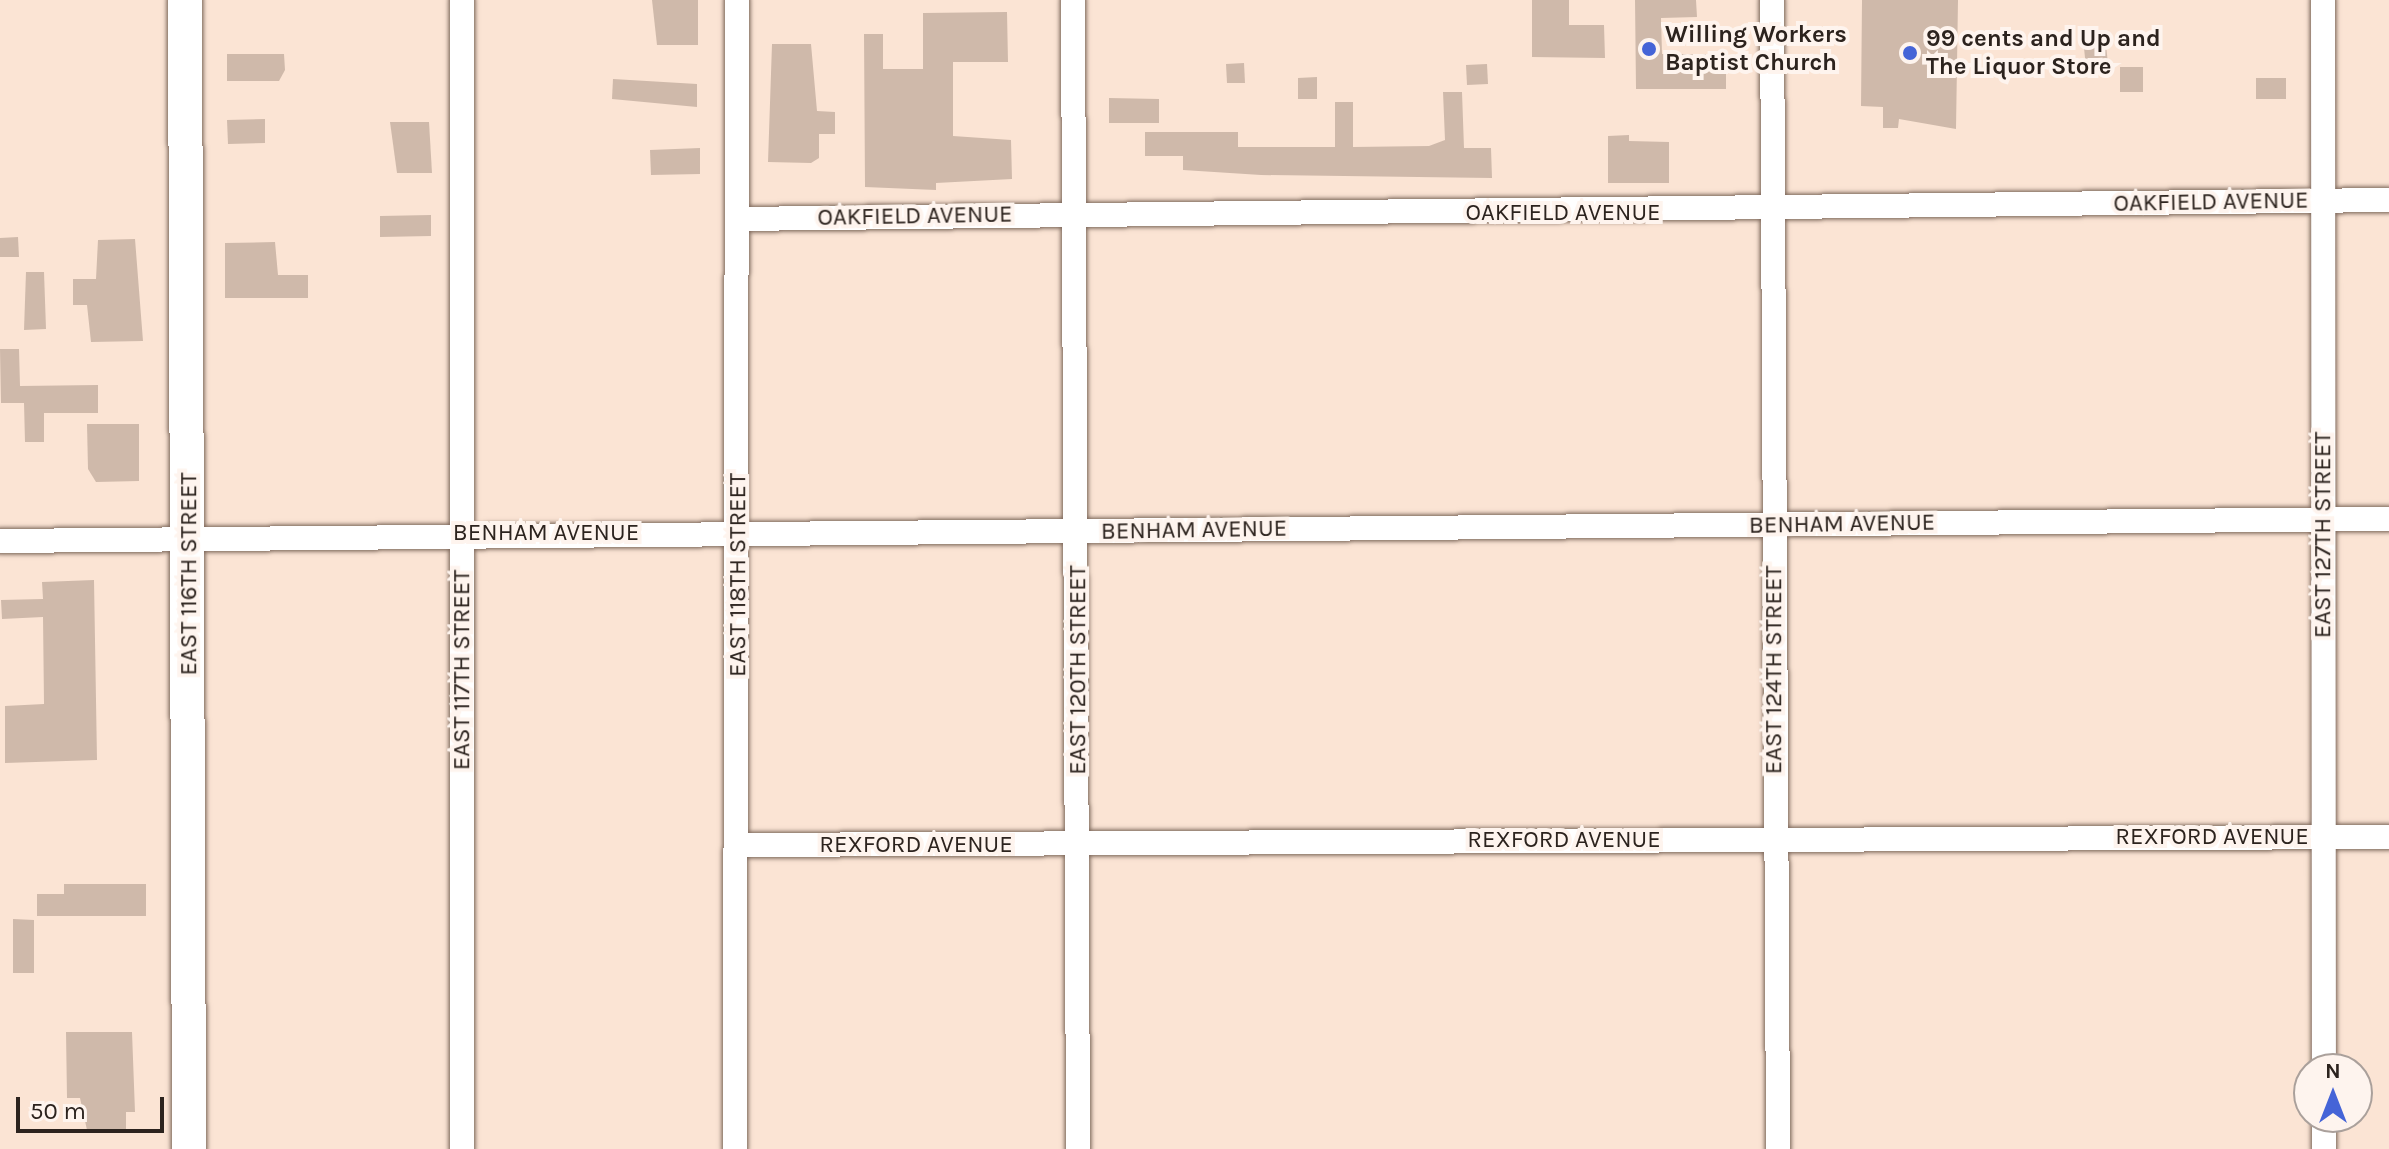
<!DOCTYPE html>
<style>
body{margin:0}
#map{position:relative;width:2389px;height:1149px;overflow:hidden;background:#fbe4d4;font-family:Karla,sans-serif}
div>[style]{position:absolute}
.building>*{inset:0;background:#cfb9aa}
.roads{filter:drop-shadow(0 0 2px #7f6a5d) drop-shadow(0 0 2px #7f6a5d)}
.minor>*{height:24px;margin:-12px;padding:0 12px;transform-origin:12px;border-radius:12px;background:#fff}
.secondary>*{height:34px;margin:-17px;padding:0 17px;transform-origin:17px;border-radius:17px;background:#fff}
.dots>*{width:22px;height:22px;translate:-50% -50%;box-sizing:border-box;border:4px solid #fef4ee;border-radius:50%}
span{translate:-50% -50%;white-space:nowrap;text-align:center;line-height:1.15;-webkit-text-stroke:8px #fef4ee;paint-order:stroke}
.poi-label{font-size:24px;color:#2c231e;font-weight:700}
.left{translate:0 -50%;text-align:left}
.street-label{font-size:24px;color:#2c231e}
.north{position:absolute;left:2293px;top:1053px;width:80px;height:80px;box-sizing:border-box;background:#fef4ee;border:2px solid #aaa09b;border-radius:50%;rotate:0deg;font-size:22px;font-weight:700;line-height:32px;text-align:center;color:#2c231e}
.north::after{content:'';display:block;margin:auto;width:28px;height:36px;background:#4564d7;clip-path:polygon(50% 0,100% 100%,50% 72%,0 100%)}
.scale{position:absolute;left:16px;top:1097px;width:148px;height:36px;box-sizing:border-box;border:4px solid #2c231e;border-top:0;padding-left:10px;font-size:24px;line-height:28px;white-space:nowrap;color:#2c231e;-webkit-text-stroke:6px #fef4ee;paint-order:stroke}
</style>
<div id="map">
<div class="building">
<div style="clip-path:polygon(652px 0,698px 0,698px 45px,657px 45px)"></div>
<div style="clip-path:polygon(1532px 0,1569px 0,1569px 25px,1604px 25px,1605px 58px,1532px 57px)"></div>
<div style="clip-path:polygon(1635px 0,1696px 0,1697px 17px,1661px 18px,1662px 54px,1726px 54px,1726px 89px,1636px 89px)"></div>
<div style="clip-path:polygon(1862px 0,1958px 0,1956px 129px,1899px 119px,1898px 128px,1883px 128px,1883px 107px,1861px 106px)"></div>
<div style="clip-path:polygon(1007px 12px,1008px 62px,953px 62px,953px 136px,1011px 140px,1012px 179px,936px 183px,936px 190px,865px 187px,864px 34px,883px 34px,883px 69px,923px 69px,923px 13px)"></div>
<div style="clip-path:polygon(772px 44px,811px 44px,817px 111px,835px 112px,835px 134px,819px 134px,819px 158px,811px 163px,768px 162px)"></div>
<div style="clip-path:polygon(2106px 45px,2108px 64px,2086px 67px,2084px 48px)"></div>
<div style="clip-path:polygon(227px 54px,284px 54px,285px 70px,279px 81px,227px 81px)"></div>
<div style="clip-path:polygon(1244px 63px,1245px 83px,1227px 83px,1226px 64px)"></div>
<div style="clip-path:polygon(1487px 64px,1488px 84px,1467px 85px,1466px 65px)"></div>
<div style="clip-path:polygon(2120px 67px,2143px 67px,2143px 92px,2120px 92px)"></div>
<div style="clip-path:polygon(1317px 77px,1317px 99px,1298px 99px,1298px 78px)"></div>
<div style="clip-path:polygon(2256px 78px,2286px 78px,2286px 99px,2256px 99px)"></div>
<div style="clip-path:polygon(613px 79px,697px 84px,697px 107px,612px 99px)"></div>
<div style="clip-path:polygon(1443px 92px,1462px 92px,1464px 148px,1491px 148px,1492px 178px,1261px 175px,1183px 170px,1183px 156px,1145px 156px,1145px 132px,1238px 132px,1238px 147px,1335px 147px,1335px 102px,1353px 102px,1353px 147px,1429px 146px,1445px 140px)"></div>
<div style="clip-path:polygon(1109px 98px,1159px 99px,1159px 123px,1109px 123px)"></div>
<div style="clip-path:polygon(265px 119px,265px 143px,228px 144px,227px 120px)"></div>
<div style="clip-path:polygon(390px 122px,429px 122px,432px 173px,397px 173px)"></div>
<div style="clip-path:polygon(1629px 135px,1629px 141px,1669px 142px,1669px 183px,1608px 183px,1608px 136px)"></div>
<div style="clip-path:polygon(700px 148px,700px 174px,651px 175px,650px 150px)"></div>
<div style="clip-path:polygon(431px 215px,431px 236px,380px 237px,380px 216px)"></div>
<div style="clip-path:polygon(18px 237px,19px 257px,0 257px,0 238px)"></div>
<div style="clip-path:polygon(135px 239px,143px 341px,91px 342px,87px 305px,73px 305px,73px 279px,96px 279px,98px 240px)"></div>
<div style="clip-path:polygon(275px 242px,278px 275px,308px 275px,308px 298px,225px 298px,225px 243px)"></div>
<div style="clip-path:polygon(26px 272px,44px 272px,46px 329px,24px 330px)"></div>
<div style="clip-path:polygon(0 349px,19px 349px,20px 386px,98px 385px,98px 413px,44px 413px,44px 442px,25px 442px,24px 403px,1px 403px)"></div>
<div style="clip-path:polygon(87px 424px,139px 424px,139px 481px,96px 482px,88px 469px)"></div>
<div style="clip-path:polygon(94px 580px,97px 760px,5px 763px,5px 706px,44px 704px,43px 617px,2px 619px,1px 600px,43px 599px,42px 582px)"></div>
<div style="clip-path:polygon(64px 884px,146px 884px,146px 916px,37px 916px,37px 894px,64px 894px)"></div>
<div style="clip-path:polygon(13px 919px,34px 920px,34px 973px,13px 973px)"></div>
<div style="clip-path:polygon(66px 1032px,132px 1032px,135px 1112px,126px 1112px,126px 1129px,87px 1130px,80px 1098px,67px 1098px)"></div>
</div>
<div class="roads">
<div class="minor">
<div style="left:462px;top:0;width:1149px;rotate:90deg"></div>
<div style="left:1073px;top:0;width:1149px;rotate:89.75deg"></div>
<div style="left:1772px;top:0;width:1149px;rotate:89.7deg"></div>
<div style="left:2323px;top:0;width:1069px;rotate:89.95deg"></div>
<div style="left:737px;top:219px;width:1652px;rotate:-0.66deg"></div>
<div style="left:0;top:541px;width:2389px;rotate:-0.53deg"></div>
<div style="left:740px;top:845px;width:1649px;rotate:-0.28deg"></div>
<div style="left:2324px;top:1117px;width:32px;rotate:90deg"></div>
<div style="left:735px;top:1149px;width:1149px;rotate:-89.9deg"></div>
</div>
<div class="secondary">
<div style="left:185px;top:0;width:1149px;rotate:89.8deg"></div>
</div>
</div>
<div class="dots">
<div style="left:1649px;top:49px;background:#4564d7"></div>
<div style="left:1910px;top:53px;background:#4564d7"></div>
</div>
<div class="poi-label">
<span class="left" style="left:1665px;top:49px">Willing Workers<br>Baptist Church</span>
<span class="left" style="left:1926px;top:53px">99 cents and Up and<br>The Liquor Store</span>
</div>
<div class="street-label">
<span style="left:2211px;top:202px;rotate:-1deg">OAKFIELD AVENUE</span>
<span style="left:1563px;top:213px">OAKFIELD AVENUE</span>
<span style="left:915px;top:216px;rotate:-1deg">OAKFIELD AVENUE</span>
<span style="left:1842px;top:524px;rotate:-1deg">BENHAM AVENUE</span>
<span style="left:1194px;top:530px;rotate:-1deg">BENHAM AVENUE</span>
<span style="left:546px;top:533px">BENHAM AVENUE</span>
<span style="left:2323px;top:535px;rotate:-90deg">EAST 127TH STREET</span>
<span style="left:189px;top:574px;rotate:-90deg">EAST 116TH STREET</span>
<span style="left:738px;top:575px;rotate:-90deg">EAST 118TH STREET</span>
<span style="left:462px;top:670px;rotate:-90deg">EAST 117TH STREET</span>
<span style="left:1078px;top:670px;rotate:-90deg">EAST 120TH STREET</span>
<span style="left:1774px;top:670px;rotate:-90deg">EAST 124TH STREET</span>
<span style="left:2212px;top:837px">REXFORD AVENUE</span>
<span style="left:1564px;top:840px">REXFORD AVENUE</span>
<span style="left:916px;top:845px">REXFORD AVENUE</span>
</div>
<div class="north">N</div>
<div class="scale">50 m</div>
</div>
